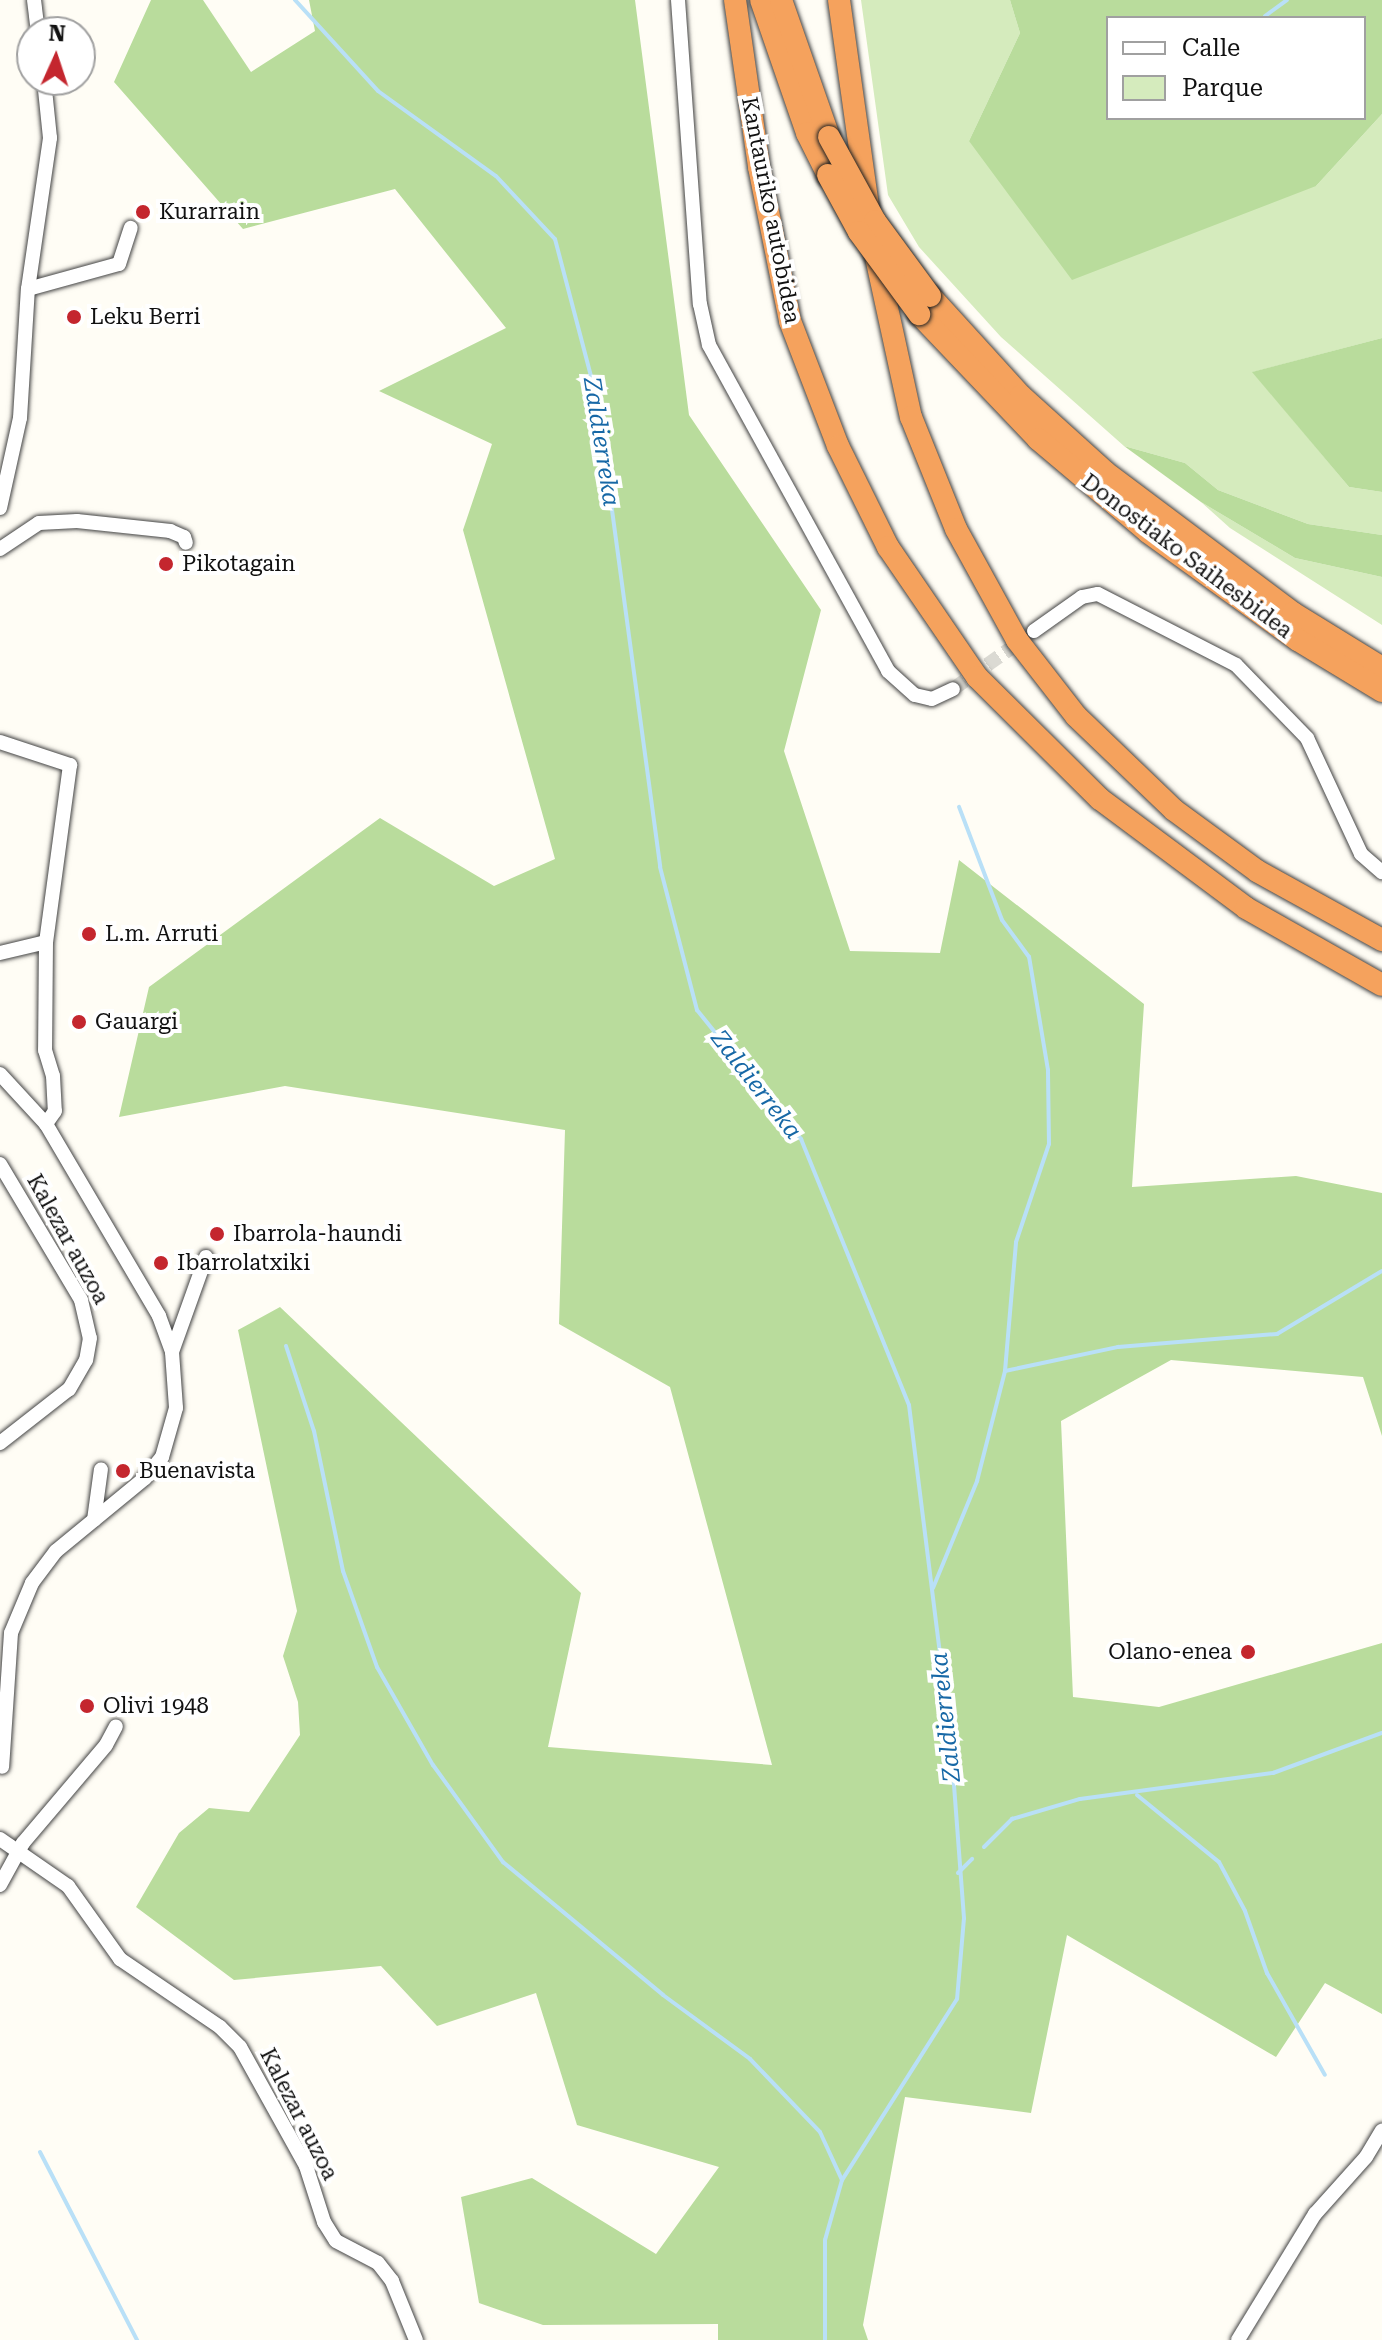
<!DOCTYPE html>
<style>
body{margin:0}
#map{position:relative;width:1382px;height:2340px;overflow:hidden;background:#fffdf5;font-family:"Roboto Serif",serif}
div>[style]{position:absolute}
.green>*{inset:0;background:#d5ebbd}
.forest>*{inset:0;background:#b9dc9c}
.stream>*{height:4px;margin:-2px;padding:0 2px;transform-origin:2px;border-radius:2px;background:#b9e0f7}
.minor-tunnel>*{height:14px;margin-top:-7px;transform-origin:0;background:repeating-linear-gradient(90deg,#dbdad3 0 14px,transparent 0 21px)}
.roads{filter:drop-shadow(0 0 2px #444) drop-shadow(0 0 2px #444)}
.minor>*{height:14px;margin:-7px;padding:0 7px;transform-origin:7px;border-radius:7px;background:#fff}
.highway>*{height:22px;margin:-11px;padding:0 11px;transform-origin:11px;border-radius:11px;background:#f5a25d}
.bridges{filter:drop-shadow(0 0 2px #222) drop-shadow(0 0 2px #222)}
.highway-bridge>*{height:22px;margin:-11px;padding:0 11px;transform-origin:11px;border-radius:11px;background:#f5a25d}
.dots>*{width:22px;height:22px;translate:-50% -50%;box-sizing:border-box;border:4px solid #fff;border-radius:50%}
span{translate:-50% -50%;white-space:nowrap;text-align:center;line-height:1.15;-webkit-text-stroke:8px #fff;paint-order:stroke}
.street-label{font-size:22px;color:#111}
.poi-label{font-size:22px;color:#111}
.left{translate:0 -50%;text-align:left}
.right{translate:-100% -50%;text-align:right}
.water-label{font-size:24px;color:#1768a6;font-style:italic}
.legend{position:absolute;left:1106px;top:16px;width:260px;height:104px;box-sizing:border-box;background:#fff;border:2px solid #a0a0a0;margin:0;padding:10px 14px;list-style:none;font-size:24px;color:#111}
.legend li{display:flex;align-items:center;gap:16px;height:40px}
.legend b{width:40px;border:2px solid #a0a0a0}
.north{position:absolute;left:16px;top:16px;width:80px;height:80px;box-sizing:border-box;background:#fff;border:2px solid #a0a0a0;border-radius:50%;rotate:3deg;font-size:22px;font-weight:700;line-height:32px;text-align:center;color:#111}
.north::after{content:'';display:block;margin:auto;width:28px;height:36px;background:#c4262e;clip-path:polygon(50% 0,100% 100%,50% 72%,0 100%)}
</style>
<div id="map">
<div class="green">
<div style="clip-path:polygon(861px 0,1010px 0,1020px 33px,969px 141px,1316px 186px,1382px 114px,1382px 338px,1253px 372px,1349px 487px,1382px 492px,1382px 535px,1308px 524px,1218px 490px,1185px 463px,1124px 446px,1001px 337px,919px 247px,888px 195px)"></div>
<div style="clip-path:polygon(1201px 502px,1295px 558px,1382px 577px,1382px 625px,1230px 528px)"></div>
</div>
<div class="forest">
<div style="clip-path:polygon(151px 0,203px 0,251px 72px,315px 31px,309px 0,635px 0,689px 415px,821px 610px,784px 751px,850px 951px,940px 953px,959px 860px,1144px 1004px,1132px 1187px,1296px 1176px,1382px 1193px,1382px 1436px,1363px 1377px,1171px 1360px,1061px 1421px,1073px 1697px,1159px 1707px,1382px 1643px,1382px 2014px,1325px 1983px,1276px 2057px,1067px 1935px,1031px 2113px,905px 2097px,863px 2325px,868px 2340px,718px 2340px,718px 2324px,543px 2325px,479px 2303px,461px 2197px,532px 2178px,656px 2254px,719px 2167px,577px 2125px,536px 1993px,437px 2026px,381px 1966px,234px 1980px,136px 1907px,179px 1833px,209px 1808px,249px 1812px,300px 1735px,298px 1702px,283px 1656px,297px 1611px,238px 1330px,280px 1307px,581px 1593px,548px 1747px,772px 1765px,670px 1387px,559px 1324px,565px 1130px,285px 1086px,119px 1117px,149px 987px,380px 818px,494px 886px,555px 859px,463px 530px,492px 444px,379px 391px,506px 328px,395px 189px,243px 229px,114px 82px)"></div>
<div style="clip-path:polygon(evenodd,1010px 0,1382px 0,1382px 114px,1316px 186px,1072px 280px,969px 141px,1020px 33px,1010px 0,1364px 18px,1364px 118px,1108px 118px,1108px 18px,1364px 18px)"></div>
<div style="clip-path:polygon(1382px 338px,1382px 492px,1349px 487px,1252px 372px)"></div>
<div style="clip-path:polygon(1124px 446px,1185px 463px,1218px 490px,1308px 524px,1382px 535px,1382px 577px,1295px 558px,1201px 502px)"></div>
</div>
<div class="stream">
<div style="left:295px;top:0;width:123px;rotate:47.6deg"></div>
<div style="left:378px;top:91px;width:145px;rotate:35.8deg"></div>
<div style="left:496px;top:176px;width:86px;rotate:46.9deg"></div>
<div style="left:555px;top:239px;width:165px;rotate:75.3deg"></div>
<div style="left:597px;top:399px;width:472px;rotate:82.3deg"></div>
<div style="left:660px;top:867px;width:148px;rotate:75.5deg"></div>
<div style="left:697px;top:1010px;width:166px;rotate:51.1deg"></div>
<div style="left:801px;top:1139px;width:287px;rotate:67.9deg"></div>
<div style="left:909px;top:1405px;width:330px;rotate:82.9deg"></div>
<div style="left:950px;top:1732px;width:187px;rotate:85.7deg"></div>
<div style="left:964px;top:1918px;width:81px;rotate:94.9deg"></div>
<div style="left:957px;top:1999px;width:214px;rotate:122.4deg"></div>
<div style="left:842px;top:2180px;width:62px;rotate:105.8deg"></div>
<div style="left:825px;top:2240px;width:100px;rotate:90deg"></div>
<div style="left:1265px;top:16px;width:27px;rotate:-36deg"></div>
<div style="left:286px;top:1346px;width:89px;rotate:71.8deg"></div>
<div style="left:314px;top:1431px;width:143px;rotate:78.3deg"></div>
<div style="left:343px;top:1571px;width:102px;rotate:70.5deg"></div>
<div style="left:377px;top:1667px;width:113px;rotate:60.3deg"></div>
<div style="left:433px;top:1765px;width:120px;rotate:54.2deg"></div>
<div style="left:503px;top:1862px;width:208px;rotate:39.7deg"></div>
<div style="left:663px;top:1995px;width:108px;rotate:36.3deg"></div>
<div style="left:750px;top:2059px;width:101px;rotate:46.2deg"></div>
<div style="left:820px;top:2132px;width:53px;rotate:65.4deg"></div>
<div style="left:1005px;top:1371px;width:116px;rotate:-12deg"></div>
<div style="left:1118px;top:1347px;width:160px;rotate:-4.7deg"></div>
<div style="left:1277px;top:1334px;width:122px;rotate:-31deg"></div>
<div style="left:933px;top:1588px;width:116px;rotate:-67.6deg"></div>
<div style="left:977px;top:1481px;width:114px;rotate:-75.7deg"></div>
<div style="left:1005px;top:1371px;width:129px;rotate:-85.1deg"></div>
<div style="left:1016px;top:1242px;width:103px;rotate:-71.4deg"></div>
<div style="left:1049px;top:1144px;width:74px;rotate:-90.8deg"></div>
<div style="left:1048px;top:1070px;width:115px;rotate:-99.5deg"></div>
<div style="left:1029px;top:957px;width:46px;rotate:-126.1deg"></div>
<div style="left:1002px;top:920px;width:121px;rotate:-110.8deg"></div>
<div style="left:1137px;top:1795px;width:106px;rotate:39.3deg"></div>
<div style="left:1219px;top:1862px;width:55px;rotate:62deg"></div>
<div style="left:1245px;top:1911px;width:66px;rotate:70.5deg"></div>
<div style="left:1267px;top:1973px;width:117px;rotate:60.4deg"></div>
<div style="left:984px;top:1847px;width:40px;rotate:-45deg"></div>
<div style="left:1012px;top:1819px;width:71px;rotate:-16.4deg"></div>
<div style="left:1080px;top:1799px;width:195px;rotate:-7.7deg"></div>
<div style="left:1273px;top:1773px;width:116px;rotate:-20.2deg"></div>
<div style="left:958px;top:1873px;width:20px;rotate:-45deg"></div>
<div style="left:40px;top:2152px;width:212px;rotate:62.7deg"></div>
</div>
<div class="minor-tunnel">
<div style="left:953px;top:689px;width:87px;rotate:-35.2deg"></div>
</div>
<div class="roads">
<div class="minor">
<div style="left:34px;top:0;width:32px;rotate:83deg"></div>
<div style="left:678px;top:0;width:305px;rotate:85.9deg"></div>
<div style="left:700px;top:304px;width:42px;rotate:77.6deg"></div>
<div style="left:709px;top:345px;width:372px;rotate:61.2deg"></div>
<div style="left:888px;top:671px;width:36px;rotate:42deg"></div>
<div style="left:915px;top:695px;width:17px;rotate:13deg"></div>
<div style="left:932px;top:699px;width:23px;rotate:-25deg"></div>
<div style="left:28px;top:289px;width:94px;rotate:-15.4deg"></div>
<div style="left:119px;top:264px;width:38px;rotate:-72deg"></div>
<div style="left:0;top:508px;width:92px;rotate:-77.5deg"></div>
<div style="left:20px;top:418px;width:129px;rotate:-86.5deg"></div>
<div style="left:28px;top:289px;width:153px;rotate:-81.7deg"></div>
<div style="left:50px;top:138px;width:58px;rotate:-95.9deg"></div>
<div style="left:0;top:549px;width:47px;rotate:-33.7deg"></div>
<div style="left:39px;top:523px;width:38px;rotate:-3deg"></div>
<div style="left:77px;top:521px;width:94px;rotate:6.1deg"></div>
<div style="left:170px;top:531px;width:15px;rotate:23deg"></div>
<div style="left:184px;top:537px;width:6px;rotate:72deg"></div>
<div style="left:1034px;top:631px;width:59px;rotate:-35.3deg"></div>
<div style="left:1082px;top:597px;width:16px;rotate:-11deg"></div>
<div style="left:1098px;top:594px;width:155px;rotate:27.2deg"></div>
<div style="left:1236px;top:665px;width:102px;rotate:45.8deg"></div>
<div style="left:1307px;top:738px;width:128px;rotate:65deg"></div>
<div style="left:1361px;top:854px;width:28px;rotate:41deg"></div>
<div style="left:0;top:742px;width:74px;rotate:18.2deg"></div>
<div style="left:70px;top:765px;width:179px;rotate:97.7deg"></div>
<div style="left:46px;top:942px;width:108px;rotate:90.5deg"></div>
<div style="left:45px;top:1050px;width:27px;rotate:73deg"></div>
<div style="left:53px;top:1076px;width:35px;rotate:87deg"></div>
<div style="left:55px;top:1111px;width:16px;rotate:125deg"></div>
<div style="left:46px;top:1124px;width:223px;rotate:59.5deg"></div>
<div style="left:159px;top:1316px;width:38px;rotate:70deg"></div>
<div style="left:172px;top:1352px;width:56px;rotate:85.9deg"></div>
<div style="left:176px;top:1408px;width:51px;rotate:105.9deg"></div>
<div style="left:162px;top:1457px;width:27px;rotate:129deg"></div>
<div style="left:145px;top:1478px;width:115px;rotate:140.6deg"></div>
<div style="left:56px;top:1551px;width:40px;rotate:127deg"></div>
<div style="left:32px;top:1583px;width:54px;rotate:112.8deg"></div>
<div style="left:11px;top:1633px;width:134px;rotate:93.8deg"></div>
<div style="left:0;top:953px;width:47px;rotate:-13.4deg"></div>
<div style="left:0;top:1074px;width:68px;rotate:47.4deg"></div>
<div style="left:0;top:1164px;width:158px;rotate:59.2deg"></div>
<div style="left:81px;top:1300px;width:39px;rotate:77deg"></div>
<div style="left:90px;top:1338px;width:22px;rotate:100deg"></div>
<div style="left:86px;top:1360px;width:34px;rotate:120deg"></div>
<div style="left:69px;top:1389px;width:88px;rotate:142deg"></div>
<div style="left:172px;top:1352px;width:101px;rotate:-70.3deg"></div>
<div style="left:94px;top:1520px;width:51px;rotate:-82.2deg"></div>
<div style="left:0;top:1839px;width:83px;rotate:34.7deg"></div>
<div style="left:68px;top:1886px;width:90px;rotate:54.5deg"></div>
<div style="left:120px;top:1959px;width:121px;rotate:34.2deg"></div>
<div style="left:220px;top:2027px;width:28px;rotate:45deg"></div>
<div style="left:240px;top:2047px;width:136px;rotate:61deg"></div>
<div style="left:306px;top:2166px;width:59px;rotate:72.2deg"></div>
<div style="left:324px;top:2222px;width:22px;rotate:58deg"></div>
<div style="left:336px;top:2241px;width:47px;rotate:27.6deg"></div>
<div style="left:378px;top:2263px;width:23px;rotate:52deg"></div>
<div style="left:392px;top:2281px;width:64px;rotate:67.9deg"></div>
<div style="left:0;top:1885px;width:48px;rotate:-61.3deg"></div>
<div style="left:23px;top:1843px;width:128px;rotate:-49.7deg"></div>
<div style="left:106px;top:1745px;width:21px;rotate:-62deg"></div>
<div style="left:1238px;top:2340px;width:148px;rotate:-58.6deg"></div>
<div style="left:1315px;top:2214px;width:76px;rotate:-48.2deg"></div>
<div style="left:1366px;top:2157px;width:31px;rotate:-59deg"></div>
</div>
<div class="highway">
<div style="left:735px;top:0;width:169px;rotate:81.8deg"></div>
<div style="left:759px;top:167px;width:157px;rotate:78.6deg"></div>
<div style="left:790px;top:321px;width:134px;rotate:69deg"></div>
<div style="left:838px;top:446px;width:113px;rotate:63.7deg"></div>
<div style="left:888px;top:547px;width:158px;rotate:55.6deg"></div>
<div style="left:977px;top:677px;width:173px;rotate:44.8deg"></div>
<div style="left:1100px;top:799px;width:182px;rotate:36.7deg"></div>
<div style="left:1246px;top:908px;width:156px;rotate:29.5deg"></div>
<div style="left:761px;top:0;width:141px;rotate:70.9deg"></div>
<div style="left:807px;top:133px;width:47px;rotate:63.4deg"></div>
<div style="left:781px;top:0;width:145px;rotate:70.7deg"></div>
<div style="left:839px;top:0;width:208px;rotate:82deg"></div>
<div style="left:874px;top:248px;width:173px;rotate:77.7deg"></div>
<div style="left:911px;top:417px;width:121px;rotate:68.1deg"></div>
<div style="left:956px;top:529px;width:127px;rotate:61.2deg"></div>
<div style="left:1017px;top:640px;width:96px;rotate:52.2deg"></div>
<div style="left:1076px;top:716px;width:136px;rotate:43.8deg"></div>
<div style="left:1174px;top:810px;width:103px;rotate:36.3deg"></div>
<div style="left:1257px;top:871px;width:143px;rotate:28.9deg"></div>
<div style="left:930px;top:296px;width:135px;rotate:47.7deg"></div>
<div style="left:1021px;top:396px;width:113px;rotate:42.1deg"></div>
<div style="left:1105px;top:472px;width:235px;rotate:36.9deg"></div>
<div style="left:1293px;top:613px;width:105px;rotate:31.7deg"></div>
<div style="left:919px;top:314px;width:173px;rotate:46.4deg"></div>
<div style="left:1038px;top:439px;width:144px;rotate:40.2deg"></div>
<div style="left:1148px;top:532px;width:185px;rotate:35.8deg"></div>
<div style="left:1298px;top:640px;width:98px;rotate:31.3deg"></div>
</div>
</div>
<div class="bridges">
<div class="highway-bridge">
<div style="left:829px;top:137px;width:96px;rotate:61.3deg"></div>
<div style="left:875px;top:221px;width:93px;rotate:53.7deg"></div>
<div style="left:828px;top:175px;width:65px;rotate:61.5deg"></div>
<div style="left:859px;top:232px;width:102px;rotate:53.8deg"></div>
</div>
</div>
<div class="dots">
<div style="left:143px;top:212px;background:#c4262e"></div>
<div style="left:74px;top:317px;background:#c4262e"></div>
<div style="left:166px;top:564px;background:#c4262e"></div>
<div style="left:89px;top:934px;background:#c4262e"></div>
<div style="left:79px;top:1022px;background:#c4262e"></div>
<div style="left:217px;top:1234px;background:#c4262e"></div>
<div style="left:161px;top:1263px;background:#c4262e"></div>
<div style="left:123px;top:1471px;background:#c4262e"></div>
<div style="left:1248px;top:1652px;background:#c4262e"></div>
<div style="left:87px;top:1706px;background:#c4262e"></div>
</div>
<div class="street-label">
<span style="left:771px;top:210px;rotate:79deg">Kantauriko autobidea</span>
<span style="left:1187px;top:556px;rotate:37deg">Donostiako Saihesbidea</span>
<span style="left:68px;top:1239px;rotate:61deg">Kalezar auzoa</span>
<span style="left:299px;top:2114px;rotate:63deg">Kalezar auzoa</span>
</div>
<div class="poi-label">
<span class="left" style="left:159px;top:212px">Kurarrain</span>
<span class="left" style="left:90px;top:317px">Leku Berri</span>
<span class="left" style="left:182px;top:564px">Pikotagain</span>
<span class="left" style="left:105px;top:934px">L.m. Arruti</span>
<span class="left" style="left:95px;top:1022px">Gauargi</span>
<span class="left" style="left:233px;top:1234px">Ibarrola-haundi</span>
<span class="left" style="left:177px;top:1263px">Ibarrolatxiki</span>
<span class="left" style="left:139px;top:1471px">Buenavista</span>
<span class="right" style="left:1232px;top:1652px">Olano-enea</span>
<span class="left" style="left:103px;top:1706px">Olivi 1948</span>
</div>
<div class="water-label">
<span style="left:601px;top:442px;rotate:81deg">Zaldierreka</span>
<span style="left:756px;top:1085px;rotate:52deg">Zaldierreka</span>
<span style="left:946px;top:1717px;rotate:-96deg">Zaldierreka</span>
</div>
<ul class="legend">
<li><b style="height:10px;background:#fff"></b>Calle</li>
<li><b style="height:22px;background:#d5ebbd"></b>Parque</li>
</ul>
<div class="north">N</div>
</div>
